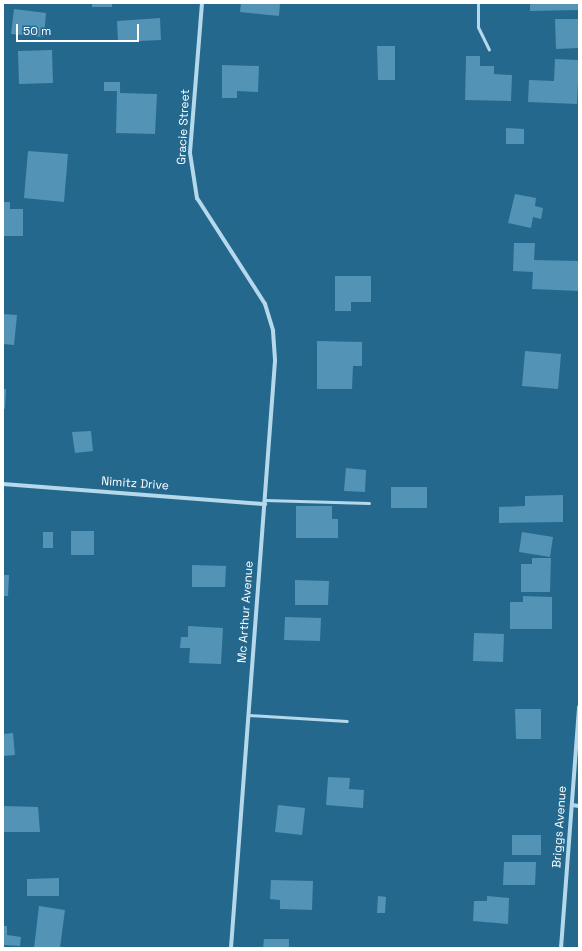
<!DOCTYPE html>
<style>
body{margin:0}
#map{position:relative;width:582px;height:951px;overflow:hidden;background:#25688e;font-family:"Space Grotesk",sans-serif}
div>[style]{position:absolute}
.building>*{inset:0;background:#5293b6}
.lane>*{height:3px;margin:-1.5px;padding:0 1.5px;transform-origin:1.5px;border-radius:1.5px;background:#b5d8eb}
.street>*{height:4px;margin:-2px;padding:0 2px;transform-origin:2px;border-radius:2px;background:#b5d8eb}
span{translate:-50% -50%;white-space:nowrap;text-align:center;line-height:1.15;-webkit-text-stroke:4px #25688e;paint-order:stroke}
.street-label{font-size:12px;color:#fff}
.frame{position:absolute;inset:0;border:4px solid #fff;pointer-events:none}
.scale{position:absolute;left:16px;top:24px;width:123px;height:18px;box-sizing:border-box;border:2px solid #fff;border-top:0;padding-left:5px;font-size:12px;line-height:14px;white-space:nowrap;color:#fff;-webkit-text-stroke:3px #25688e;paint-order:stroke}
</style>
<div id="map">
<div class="building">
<div style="clip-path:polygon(92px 3px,112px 3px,112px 7px,92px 7px)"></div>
<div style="clip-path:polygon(241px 3px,280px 3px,279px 16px,240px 12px)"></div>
<div style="clip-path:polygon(530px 3px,579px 3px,579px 10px,530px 11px)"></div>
<div style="clip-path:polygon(14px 9px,46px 13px,44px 37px,11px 34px)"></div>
<div style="clip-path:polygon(160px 18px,161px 40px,118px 42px,117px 21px)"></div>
<div style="clip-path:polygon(555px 19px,579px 19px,579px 48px,556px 49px)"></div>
<div style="clip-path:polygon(377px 46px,395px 46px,395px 80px,378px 80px)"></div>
<div style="clip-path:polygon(52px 50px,53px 83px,19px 84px,18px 51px)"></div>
<div style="clip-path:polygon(466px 56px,480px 56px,480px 66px,494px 66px,494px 74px,512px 75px,511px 101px,465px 100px)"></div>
<div style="clip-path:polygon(555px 59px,579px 60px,577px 104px,528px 102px,529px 80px,554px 81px)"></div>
<div style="clip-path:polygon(222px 65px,259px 66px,258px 92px,237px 91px,237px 98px,222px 98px)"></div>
<div style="clip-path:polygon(104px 82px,120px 82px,120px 93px,157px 94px,155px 134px,116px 133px,117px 91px,104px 91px)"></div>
<div style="clip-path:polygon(506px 128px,524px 129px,524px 144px,506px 144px)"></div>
<div style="clip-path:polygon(28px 151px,68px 154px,64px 202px,24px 198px)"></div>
<div style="clip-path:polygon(515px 194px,536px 198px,535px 206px,543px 208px,541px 219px,533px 217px,531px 228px,508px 223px)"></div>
<div style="clip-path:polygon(3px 202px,10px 202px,10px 209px,23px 209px,23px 236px,3px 236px)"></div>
<div style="clip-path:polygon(514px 243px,535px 243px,534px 260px,579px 261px,579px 291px,532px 289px,533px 272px,513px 271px)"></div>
<div style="clip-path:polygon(335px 276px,371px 276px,371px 302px,351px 302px,351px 311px,335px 311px)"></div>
<div style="clip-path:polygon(3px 314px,17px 315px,14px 345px,3px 344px)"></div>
<div style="clip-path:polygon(317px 341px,362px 342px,362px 366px,353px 366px,352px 389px,317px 389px)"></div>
<div style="clip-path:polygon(525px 351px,561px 354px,558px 389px,522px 386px)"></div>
<div style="clip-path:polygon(3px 389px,6px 389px,5px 409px,3px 409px)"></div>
<div style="clip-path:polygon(91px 431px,93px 451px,75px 453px,72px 432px)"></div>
<div style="clip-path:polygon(346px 468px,366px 470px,365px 492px,344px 491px)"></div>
<div style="clip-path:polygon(391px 487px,427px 487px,427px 508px,391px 508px)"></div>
<div style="clip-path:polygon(563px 495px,563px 522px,499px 523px,499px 507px,525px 506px,525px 496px)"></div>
<div style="clip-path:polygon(296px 506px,332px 506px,332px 519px,338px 519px,338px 538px,296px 538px)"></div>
<div style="clip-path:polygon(71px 531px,94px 531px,94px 555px,71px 555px)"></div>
<div style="clip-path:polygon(43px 532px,53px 532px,53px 548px,43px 548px)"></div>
<div style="clip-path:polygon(522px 532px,553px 537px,550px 557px,519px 552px)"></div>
<div style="clip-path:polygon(532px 558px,551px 558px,550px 592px,521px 592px,521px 564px,532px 564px)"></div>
<div style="clip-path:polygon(192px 565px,226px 566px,225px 587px,192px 587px)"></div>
<div style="clip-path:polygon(3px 575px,9px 575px,8px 596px,3px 596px)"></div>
<div style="clip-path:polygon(295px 580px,329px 581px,328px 605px,295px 605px)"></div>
<div style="clip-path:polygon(523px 596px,552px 597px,552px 629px,510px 629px,510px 602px,523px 602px)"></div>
<div style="clip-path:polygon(285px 617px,321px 618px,320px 641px,284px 640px)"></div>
<div style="clip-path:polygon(188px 626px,223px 628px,221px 664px,189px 663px,190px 648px,180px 648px,181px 637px,188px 637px)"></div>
<div style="clip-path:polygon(474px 633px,504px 634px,503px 662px,473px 661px)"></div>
<div style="clip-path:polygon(515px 709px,541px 709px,541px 739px,516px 739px)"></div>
<div style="clip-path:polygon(13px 733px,15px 755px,3px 756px,3px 734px)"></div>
<div style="clip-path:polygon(328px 777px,350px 778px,349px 789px,364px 790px,363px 808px,326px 805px)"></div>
<div style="clip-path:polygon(278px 805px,305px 808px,302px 835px,275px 832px)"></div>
<div style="clip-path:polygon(3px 806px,38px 807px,40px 832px,3px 832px)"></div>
<div style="clip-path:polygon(512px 835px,541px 835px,541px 855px,512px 855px)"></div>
<div style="clip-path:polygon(504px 862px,536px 862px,535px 885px,503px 885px)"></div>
<div style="clip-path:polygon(59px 878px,59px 896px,27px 896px,27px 879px)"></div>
<div style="clip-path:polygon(271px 880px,313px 881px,312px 910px,280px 909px,280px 900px,270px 899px)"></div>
<div style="clip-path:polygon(378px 896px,386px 897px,385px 913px,377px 913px)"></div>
<div style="clip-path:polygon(487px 896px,509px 898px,508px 924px,473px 921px,474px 901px,487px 901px)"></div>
<div style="clip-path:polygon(39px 906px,65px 910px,60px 948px,34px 948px)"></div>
<div style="clip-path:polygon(3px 926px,7px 926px,7px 935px,21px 937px,20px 946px,3px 945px)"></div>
<div style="clip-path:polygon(264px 939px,289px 939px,289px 948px,263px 948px)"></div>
</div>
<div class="lane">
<div style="left:478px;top:3px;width:24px;rotate:90deg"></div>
<div style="left:478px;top:27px;width:25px;rotate:64deg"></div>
<div style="left:265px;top:500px;width:104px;rotate:1.7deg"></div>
<div style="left:249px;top:715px;width:98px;rotate:3.5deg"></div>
</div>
<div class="street">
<div style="left:202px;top:3px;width:150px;rotate:94.6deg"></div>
<div style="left:190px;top:153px;width:46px;rotate:81.2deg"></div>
<div style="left:197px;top:198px;width:126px;rotate:57.3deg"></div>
<div style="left:265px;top:304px;width:28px;rotate:73deg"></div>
<div style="left:273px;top:331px;width:30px;rotate:86deg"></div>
<div style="left:275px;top:361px;width:589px;rotate:94.29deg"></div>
<div style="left:3px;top:484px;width:263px;rotate:4.4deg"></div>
<div style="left:572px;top:805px;width:7px;rotate:8deg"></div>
<div style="left:561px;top:948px;width:242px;rotate:-85.7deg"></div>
</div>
<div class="street-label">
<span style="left:184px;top:127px;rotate:-87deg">Gracie Street</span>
<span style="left:135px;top:484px;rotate:4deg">Nimitz Drive</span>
<span style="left:246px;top:612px;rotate:-86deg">Mc Arthur Avenue</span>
<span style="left:560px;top:827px;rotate:-86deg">Briggs Avenue</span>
</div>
<div class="frame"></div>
<div class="scale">50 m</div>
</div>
